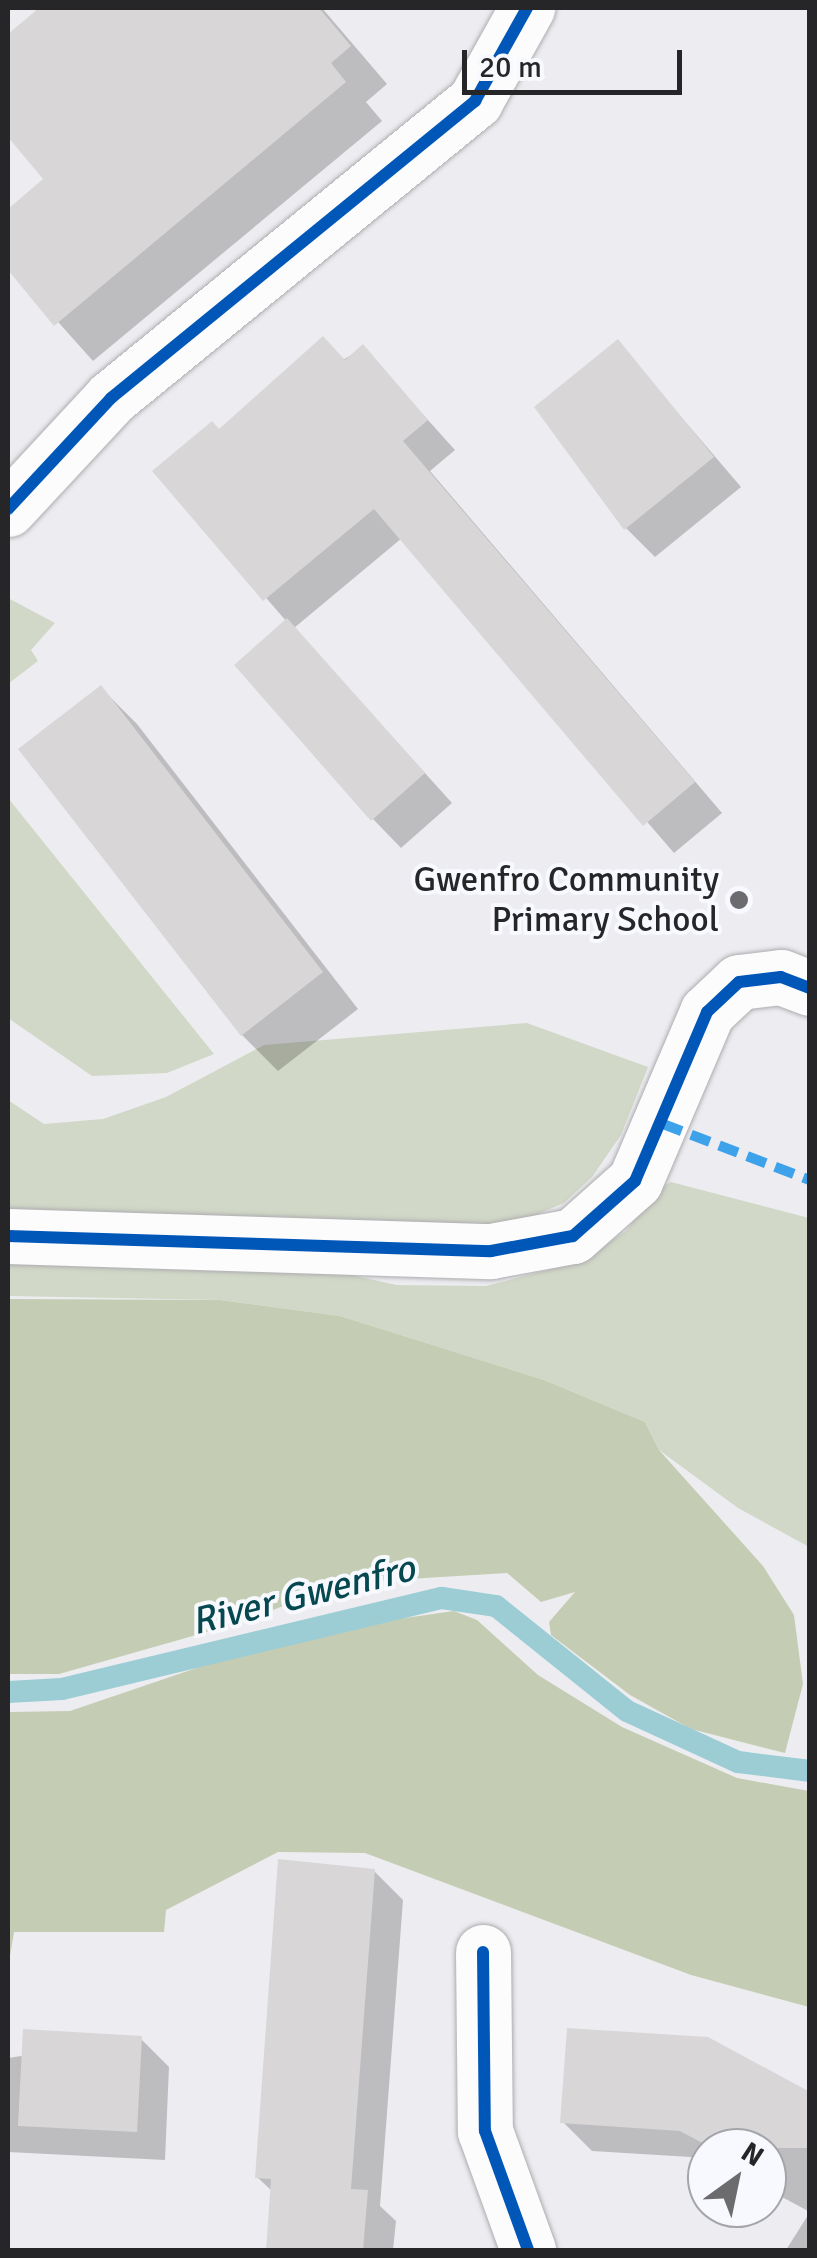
<!DOCTYPE html>
<style>
body{margin:0}
#map{position:relative;width:817px;height:2258px;overflow:hidden;background:#ededf1;font-family:Signika,sans-serif}
div>[style]{position:absolute}
.green>*{inset:0;background:#d2d8c7}
.forest>*{inset:0;background:#c4cdb3}
.shadow>*{inset:0;background:#0003}
.stream>*{height:22px;margin:-11px;padding:0 11px;transform-origin:11px;border-radius:11px;background:#9ccdd5}
.building>*{inset:0;background:#d8d6d7}
.roads{filter:drop-shadow(0 0 2px #adadb0) drop-shadow(0 0 2px #adadb0)}
.street>*{height:55px;margin:-27.5px;padding:0 27.5px;transform-origin:27.5px;border-radius:27.5px;background:#fcfcfd}
.quiet>*{height:10px;margin-top:-5px;transform-origin:0;background:repeating-linear-gradient(90deg,#3ea2eb 0 20px,transparent 0 30px)}
.cycleway>*{height:12px;margin:-6px;padding:0 6px;transform-origin:6px;border-radius:6px;background:#0057b8}
.dots>*{width:28px;height:28px;translate:-50% -50%;box-sizing:border-box;border:5px solid #f8f9fe;border-radius:50%}
span{translate:-50% -50%;white-space:nowrap;text-align:center;line-height:1.15;-webkit-text-stroke:8px #f8f9fe;paint-order:stroke}
.poi-label{font-size:35px;color:#262629}
.right{translate:-100% -50%;text-align:right}
.water-label{font-size:38px;color:#054850;font-style:italic}
.frame{position:absolute;inset:0;border:10px solid #262629;pointer-events:none}
.north{position:absolute;left:687px;top:2128px;width:100px;height:100px;box-sizing:border-box;background:#f8f9fe;border:2px solid #a4a5a9;border-radius:50%;rotate:33deg;font-size:28px;font-weight:700;line-height:40px;text-align:center;color:#262629}
.north::after{content:'';display:block;margin:auto;width:35px;height:45px;background:#6c6c6f;clip-path:polygon(50% 0,100% 100%,50% 72%,0 100%)}
.scale{position:absolute;left:462px;top:50px;width:220px;height:45px;box-sizing:border-box;border:5px solid #262629;border-top:0;padding-left:12px;font-size:30px;line-height:35px;white-space:nowrap;color:#262629;-webkit-text-stroke:8px #f8f9fe;paint-order:stroke}
</style>
<div id="map">
<div class="green">
<div style="clip-path:polygon(8px 598px,55px 623px,31px 650px,38px 661px,8px 684px)"></div>
<div style="clip-path:polygon(8px 798px,214px 1054px,167px 1073px,92px 1076px,8px 1018px)"></div>
<div style="clip-path:polygon(527px 1023px,648px 1067px,621px 1135px,592px 1177px,564px 1203px,521px 1221px,453px 1229px,8px 1215px,8px 1100px,44px 1124px,103px 1119px,166px 1097px,264px 1045px)"></div>
<div style="clip-path:polygon(671px 1182px,809px 1218px,809px 1547px,738px 1508px,659px 1450px,645px 1422px,544px 1380px,340px 1316px,220px 1300px,8px 1296px,8px 1262px,318px 1268px,397px 1285px,486px 1286px,578px 1262px,626px 1231px,657px 1189px)"></div>
</div>
<div class="forest">
<div style="clip-path:polygon(8px 1299px,220px 1300px,340px 1316px,544px 1380px,645px 1422px,659px 1450px,763px 1566px,794px 1615px,803px 1684px,785px 1753px,691px 1729px,630px 1695px,551px 1635px,549px 1622px,575px 1592px,541px 1602px,507px 1573px,343px 1583px,242px 1622px,59px 1674px,8px 1674px)"></div>
<div style="clip-path:polygon(454px 1611px,477px 1620px,538px 1675px,622px 1727px,737px 1778px,809px 1791px,809px 2007px,691px 1975px,365px 1853px,278px 1852px,166px 1910px,164px 1932px,14px 1932px,8px 1968px,8px 1712px,70px 1711px,299px 1633px)"></div>
</div>
<div class="shadow">
<div style="clip-path:polygon(43px 8px,322px 8px,387px 84px,366px 102px,382px 121px,93px 361px,8px 266px,8px 212px,46px 179px,8px 133px,8px 37px)"></div>
<div style="clip-path:polygon(618px 343px,741px 487px,655px 557px,626px 528px)"></div>
<div style="clip-path:polygon(363px 348px,455px 450px,430px 471px,722px 813px,674px 853px,402px 538px,294px 628px,452px 803px,401px 848px,373px 819px,287px 622px,156px 471px)"></div>
<div style="clip-path:polygon(101px 688px,137px 724px,358px 1009px,278px 1071px,242px 1035px)"></div>
<div style="clip-path:polygon(374px 1871px,403px 1900px,380px 2206px,396px 2221px,393px 2250px,268px 2250px,273px 2192px,257px 2177px)"></div>
<div style="clip-path:polygon(140px 2038px,169px 2067px,165px 2160px,8px 2152px,8px 2058px)"></div>
<div style="clip-path:polygon(810px 2095px,810px 2212px,767px 2189px,767px 2148px,707px 2148px,707px 2158px,592px 2151px,563px 2122px)"></div>
<div style="clip-path:polygon(810px 2212px,810px 2250px,786px 2250px)"></div>
</div>
<div class="stream">
<div style="left:8px;top:1692px;width:54px;rotate:-3.2deg"></div>
<div style="left:62px;top:1689px;width:391px;rotate:-13.5deg"></div>
<div style="left:442px;top:1598px;width:55px;rotate:8.4deg"></div>
<div style="left:496px;top:1606px;width:168px;rotate:38.7deg"></div>
<div style="left:627px;top:1711px;width:122px;rotate:24.7deg"></div>
<div style="left:738px;top:1762px;width:73px;rotate:7.1deg"></div>
</div>
<div class="building">
<div style="clip-path:polygon(39px 8px,319px 8px,351px 46px,331px 63px,346px 82px,54px 326px,8px 270px,8px 209px,43px 179px,8px 137px,8px 34px)"></div>
<div style="clip-path:polygon(323px 336px,345px 360px,363px 344px,428px 420px,403px 441px,695px 782px,643px 826px,374px 509px,263px 601px,152px 471px,212px 421px,219px 429px)"></div>
<div style="clip-path:polygon(618px 339px,714px 457px,624px 530px,534px 407px)"></div>
<div style="clip-path:polygon(287px 618px,425px 773px,371px 821px,234px 665px)"></div>
<div style="clip-path:polygon(101px 685px,323px 972px,241px 1036px,18px 749px)"></div>
<div style="clip-path:polygon(278px 1859px,375px 1869px,351px 2189px,368px 2190px,363px 2250px,266px 2250px,271px 2179px,255px 2178px)"></div>
<div style="clip-path:polygon(567px 2028px,708px 2037px,810px 2092px,810px 2148px,712px 2148px,680px 2131px,560px 2123px)"></div>
<div style="clip-path:polygon(23px 2029px,142px 2036px,137px 2132px,18px 2126px)"></div>
</div>
<div class="roads">
<div class="street">
<div style="left:8px;top:509px;width:151px;rotate:-47.1deg"></div>
<div style="left:111px;top:398px;width:470px;rotate:-39.2deg"></div>
<div style="left:475px;top:101px;width:107px;rotate:-60.8deg"></div>
<div style="left:8px;top:1236px;width:483px;rotate:1.8deg"></div>
<div style="left:491px;top:1251px;width:83px;rotate:-10.4deg"></div>
<div style="left:573px;top:1236px;width:83px;rotate:-41.6deg"></div>
<div style="left:635px;top:1181px;width:184px;rotate:-66.9deg"></div>
<div style="left:707px;top:1012px;width:44px;rotate:-43.2deg"></div>
<div style="left:739px;top:982px;width:42px;rotate:-6.8deg"></div>
<div style="left:781px;top:977px;width:31px;rotate:21deg"></div>
<div style="left:483px;top:1952px;width:179px;rotate:89.4deg"></div>
<div style="left:485px;top:2131px;width:127px;rotate:70.1deg"></div>
</div>
</div>
<div class="quiet">
<div style="left:663px;top:1124px;width:157px;rotate:20.9deg"></div>
</div>
<div class="cycleway">
<div style="left:8px;top:509px;width:151px;rotate:-47.1deg"></div>
<div style="left:111px;top:398px;width:470px;rotate:-39.2deg"></div>
<div style="left:475px;top:101px;width:107px;rotate:-60.8deg"></div>
<div style="left:8px;top:1236px;width:483px;rotate:1.8deg"></div>
<div style="left:491px;top:1251px;width:83px;rotate:-10.4deg"></div>
<div style="left:573px;top:1236px;width:83px;rotate:-41.6deg"></div>
<div style="left:635px;top:1181px;width:184px;rotate:-66.9deg"></div>
<div style="left:707px;top:1012px;width:44px;rotate:-43.2deg"></div>
<div style="left:739px;top:982px;width:42px;rotate:-6.8deg"></div>
<div style="left:781px;top:977px;width:31px;rotate:21deg"></div>
<div style="left:483px;top:1952px;width:179px;rotate:89.4deg"></div>
<div style="left:485px;top:2131px;width:127px;rotate:70.1deg"></div>
</div>
<div class="dots">
<div style="left:739px;top:900px;background:#6c6c6f"></div>
</div>
<div class="poi-label">
<span class="right" style="left:719px;top:900px">Gwenfro Community<br>Primary School</span>
</div>
<div class="water-label">
<span style="left:303px;top:1595px;rotate:-14deg">River Gwenfro</span>
</div>
<div class="frame"></div>
<div class="north">N</div>
<div class="scale">20 m</div>
</div>
